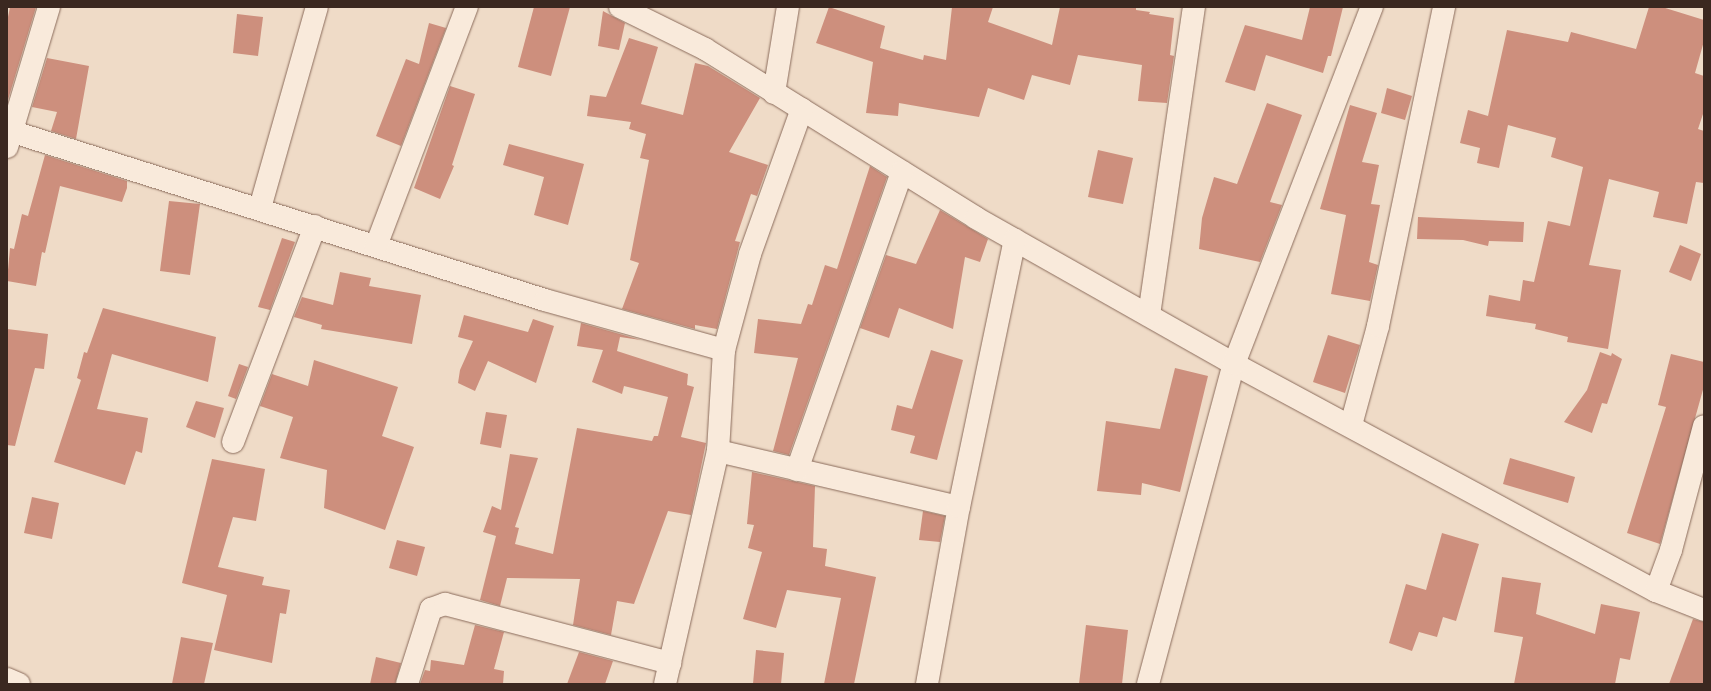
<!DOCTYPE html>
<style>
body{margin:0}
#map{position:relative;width:1711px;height:691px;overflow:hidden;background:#efdbc7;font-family:"Times New Roman",serif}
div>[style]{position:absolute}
.building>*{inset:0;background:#cd8f7d}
.roads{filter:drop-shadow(0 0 1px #8b6c5c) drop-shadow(0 0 1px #8b6c5c)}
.minor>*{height:22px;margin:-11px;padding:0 11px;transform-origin:11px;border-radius:11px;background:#f9eadb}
span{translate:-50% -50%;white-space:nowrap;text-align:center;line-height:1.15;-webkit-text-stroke:3px #f6e7d7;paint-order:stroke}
.frame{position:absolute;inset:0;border:8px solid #3b2820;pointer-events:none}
</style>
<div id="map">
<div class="building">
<div style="clip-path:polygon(10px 7px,36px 7px,7px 103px,7px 22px)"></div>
<div style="clip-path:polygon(534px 7px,570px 7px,551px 76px,518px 67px)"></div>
<div style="clip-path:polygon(829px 7px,885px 26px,880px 48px,923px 60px,924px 55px,946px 60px,952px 7px,993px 7px,988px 22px,1052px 45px,1060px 7px,1136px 7px,1136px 10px,1150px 12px,1149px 14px,1174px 18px,1170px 55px,1174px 56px,1167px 103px,1138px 101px,1142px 65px,1078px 55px,1070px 85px,1032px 75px,1024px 100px,988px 88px,979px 117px,899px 103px,898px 116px,866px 113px,873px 62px,816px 43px)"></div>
<div style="clip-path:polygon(1310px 7px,1343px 7px,1331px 56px,1328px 56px,1323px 73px,1266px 55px,1255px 91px,1225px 82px,1245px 25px,1302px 40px)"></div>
<div style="clip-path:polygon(1649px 7px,1662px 7px,1704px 20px,1704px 41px,1695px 73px,1704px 76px,1704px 111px,1698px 129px,1704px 131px,1704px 183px,1696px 182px,1687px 224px,1653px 217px,1659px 192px,1609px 179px,1589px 265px,1621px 270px,1608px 349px,1567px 342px,1568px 337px,1535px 329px,1536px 324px,1486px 316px,1489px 295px,1520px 301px,1523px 280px,1534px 282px,1548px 221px,1570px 226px,1583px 167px,1551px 157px,1556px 138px,1508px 125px,1499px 168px,1477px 163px,1480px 148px,1460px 143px,1468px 110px,1488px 116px,1507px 30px,1568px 42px,1571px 32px,1636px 49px)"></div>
<div style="clip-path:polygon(603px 11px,625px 23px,619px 50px,598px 46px)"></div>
<div style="clip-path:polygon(237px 14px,263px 17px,258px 56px,233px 53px)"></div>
<div style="clip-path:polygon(429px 23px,446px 28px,401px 146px,376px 136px,406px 59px,419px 64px)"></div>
<div style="clip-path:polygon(629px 38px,658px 47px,641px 104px,683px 115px,695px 63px,708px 66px,760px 98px,729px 152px,768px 165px,757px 196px,751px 194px,735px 241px,740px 242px,717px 329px,695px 325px,695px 329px,622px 309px,639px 263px,630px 260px,649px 160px,640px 158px,646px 134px,629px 129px,631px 122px,587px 116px,590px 95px,606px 97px)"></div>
<div style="clip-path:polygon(47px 58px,89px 66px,76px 139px,51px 131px,57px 112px,32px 107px)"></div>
<div style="clip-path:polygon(450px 86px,475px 94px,452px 165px,454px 166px,440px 199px,414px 188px)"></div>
<div style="clip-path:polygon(1387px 88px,1412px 96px,1405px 120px,1381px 113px)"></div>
<div style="clip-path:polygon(1267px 103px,1302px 115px,1270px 202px,1282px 205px,1260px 262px,1199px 249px,1202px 218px,1214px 177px,1237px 184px)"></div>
<div style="clip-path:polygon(1350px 105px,1377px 113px,1362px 162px,1379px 165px,1371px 204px,1380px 205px,1369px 262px,1378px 265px,1370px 301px,1331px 294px,1346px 215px,1320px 209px)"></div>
<div style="clip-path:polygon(509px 144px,584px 164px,568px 225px,534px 215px,544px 177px,503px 165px)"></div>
<div style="clip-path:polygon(1098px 150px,1133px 158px,1123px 204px,1088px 197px)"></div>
<div style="clip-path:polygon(45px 155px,127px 181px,127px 188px,122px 202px,60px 186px,45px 253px,42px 252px,36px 286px,7px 281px,10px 248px,14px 249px,22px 214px,28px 216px)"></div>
<div style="clip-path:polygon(870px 166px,887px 177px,789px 455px,773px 451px,798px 358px,754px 353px,758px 319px,801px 324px,808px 304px,812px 305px,825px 265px,837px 269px)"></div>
<div style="clip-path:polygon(169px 201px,200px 204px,190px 275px,160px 271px)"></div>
<div style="clip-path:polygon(940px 210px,988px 239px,980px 262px,965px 257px,953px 329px,899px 308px,889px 338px,860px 328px,886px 255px,916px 264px)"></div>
<div style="clip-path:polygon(1418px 217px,1524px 222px,1523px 242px,1489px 241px,1488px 246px,1463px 240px,1417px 239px)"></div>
<div style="clip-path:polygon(282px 238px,295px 242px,270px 310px,258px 307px)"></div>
<div style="clip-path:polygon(1680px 245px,1701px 254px,1691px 281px,1669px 272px)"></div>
<div style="clip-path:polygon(340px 272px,371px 278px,369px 286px,421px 295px,412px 344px,321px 329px,322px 325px,294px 317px,302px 297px,333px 305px)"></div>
<div style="clip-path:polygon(103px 308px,216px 337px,208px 382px,112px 354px,97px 409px,148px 418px,142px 453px,136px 451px,125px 485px,54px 462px,81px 380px,77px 378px,84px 352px,87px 353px)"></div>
<div style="clip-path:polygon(464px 315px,528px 332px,533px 319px,554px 326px,536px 383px,488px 361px,475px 391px,458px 383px,460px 370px,473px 341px,458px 337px)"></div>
<div style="clip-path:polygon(581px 323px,641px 340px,620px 337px,617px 351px,688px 374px,687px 385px,694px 387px,681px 437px,706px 443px,691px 515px,668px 511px,634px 604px,617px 601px,611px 635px,573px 625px,580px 579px,507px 578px,500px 606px,480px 600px,496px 536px,483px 532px,492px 506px,501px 510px,510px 454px,538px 458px,515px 527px,519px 528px,515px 544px,553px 554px,577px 428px,652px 441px,654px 436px,658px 436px,668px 397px,624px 386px,622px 394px,592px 382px,603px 350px,577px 346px)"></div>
<div style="clip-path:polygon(7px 329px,48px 334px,44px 369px,35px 368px,15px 446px,7px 445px)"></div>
<div style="clip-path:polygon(1328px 335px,1360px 345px,1345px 393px,1313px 382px)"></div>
<div style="clip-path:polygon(931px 350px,963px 360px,937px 460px,910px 453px,915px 436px,891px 430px,897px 405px,912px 409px)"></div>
<div style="clip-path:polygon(1600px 352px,1611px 356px,1612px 353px,1622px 359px,1607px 404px,1602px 403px,1592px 433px,1564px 422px,1587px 390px)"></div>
<div style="clip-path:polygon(1671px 354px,1704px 362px,1704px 386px,1660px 544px,1627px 533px,1666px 407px,1658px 405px)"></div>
<div style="clip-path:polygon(314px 360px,398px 387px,382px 436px,414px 447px,385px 530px,324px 508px,327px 470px,280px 458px,293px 417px,260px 406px,272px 374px,308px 386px)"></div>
<div style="clip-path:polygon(239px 364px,248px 367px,236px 399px,228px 396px)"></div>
<div style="clip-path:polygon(1175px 368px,1208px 376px,1180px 492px,1142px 483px,1141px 495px,1097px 491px,1106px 421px,1160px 429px)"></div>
<div style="clip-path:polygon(196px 401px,224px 408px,215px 438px,186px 427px)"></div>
<div style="clip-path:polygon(486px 412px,507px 415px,501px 448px,480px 444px)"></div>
<div style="clip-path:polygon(1510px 458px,1575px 477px,1568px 503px,1503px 484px)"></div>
<div style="clip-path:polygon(212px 459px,265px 469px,256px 521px,233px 517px,218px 567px,264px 577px,262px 585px,290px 590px,286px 614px,280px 613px,272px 663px,214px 650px,227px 595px,182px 583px)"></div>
<div style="clip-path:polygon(752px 472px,815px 486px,813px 547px,827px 549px,825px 566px,876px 577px,854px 684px,824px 684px,841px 598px,787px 590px,776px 628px,743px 619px,762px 552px,748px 548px,754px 525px,747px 524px)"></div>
<div style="clip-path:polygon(32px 497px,59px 503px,52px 539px,24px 533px)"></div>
<div style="clip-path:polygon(923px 511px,945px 516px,940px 542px,919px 540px)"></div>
<div style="clip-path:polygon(1442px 533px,1479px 544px,1456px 621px,1443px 617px,1437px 637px,1419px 632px,1412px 651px,1389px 643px,1406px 584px,1426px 590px)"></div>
<div style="clip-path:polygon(397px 540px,425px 547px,417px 576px,389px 568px)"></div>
<div style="clip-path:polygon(1502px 577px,1541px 583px,1536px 614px,1595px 634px,1601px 604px,1640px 612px,1630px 660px,1620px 658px,1615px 684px,1514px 684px,1523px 637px,1494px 632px)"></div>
<div style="clip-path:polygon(1693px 619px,1704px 622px,1704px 684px,1669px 684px)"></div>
<div style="clip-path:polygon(475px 625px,504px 632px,494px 669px,504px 671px,503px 684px,420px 684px,425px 670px,430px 671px,431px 660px,464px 665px)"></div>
<div style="clip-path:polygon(1086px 625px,1128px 630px,1122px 684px,1079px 684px)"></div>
<div style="clip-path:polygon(181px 637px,213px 643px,204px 684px,172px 684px)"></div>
<div style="clip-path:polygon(756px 650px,784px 653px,781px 684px,753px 684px)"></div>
<div style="clip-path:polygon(579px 652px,613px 661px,605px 684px,567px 684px)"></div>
<div style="clip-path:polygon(376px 657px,401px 663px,395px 684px,370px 684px)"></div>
</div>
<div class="roads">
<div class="minor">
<div style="left:620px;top:7px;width:95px;rotate:26.3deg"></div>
<div style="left:705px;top:49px;width:319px;rotate:31.9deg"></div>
<div style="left:976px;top:218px;width:296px;rotate:29.5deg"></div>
<div style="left:1234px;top:364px;width:479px;rotate:28.3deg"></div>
<div style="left:1656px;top:591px;width:52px;rotate:21.6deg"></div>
<div style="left:774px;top:93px;width:87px;rotate:-80.8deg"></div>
<div style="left:7px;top:130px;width:564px;rotate:17.54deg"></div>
<div style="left:545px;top:300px;width:186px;rotate:15.6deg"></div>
<div style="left:7px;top:147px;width:146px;rotate:-73.3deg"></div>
<div style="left:260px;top:208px;width:209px;rotate:-74.2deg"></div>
<div style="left:376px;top:246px;width:256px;rotate:-69.2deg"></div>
<div style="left:1149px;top:315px;width:311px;rotate:-81.7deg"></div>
<div style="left:1351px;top:425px;width:103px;rotate:-74.7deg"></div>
<div style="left:1378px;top:326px;width:326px;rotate:-78.3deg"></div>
<div style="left:233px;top:442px;width:231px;rotate:-69.2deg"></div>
<div style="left:718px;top:451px;width:247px;rotate:13.1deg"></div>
<div style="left:797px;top:470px;width:316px;rotate:-70.6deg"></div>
<div style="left:1656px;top:591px;width:44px;rotate:-69.9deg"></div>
<div style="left:1671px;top:550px;width:128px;rotate:-75.1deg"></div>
<div style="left:7px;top:679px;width:13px;rotate:23deg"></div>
<div style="left:407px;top:684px;width:79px;rotate:-72.3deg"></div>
<div style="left:431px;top:609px;width:15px;rotate:-20deg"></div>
<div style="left:445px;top:604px;width:233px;rotate:14.7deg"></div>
<div style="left:665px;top:684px;width:239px;rotate:-77.2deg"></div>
<div style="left:718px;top:451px;width:101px;rotate:-86.6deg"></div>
<div style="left:724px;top:350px;width:99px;rotate:-74.8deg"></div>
<div style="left:750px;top:254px;width:154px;rotate:-70.3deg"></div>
<div style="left:927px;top:684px;width:180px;rotate:-79.8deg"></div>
<div style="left:959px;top:507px;width:273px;rotate:-78.2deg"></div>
<div style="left:1148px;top:684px;width:331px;rotate:-75deg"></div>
<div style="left:1234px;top:364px;width:383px;rotate:-68.9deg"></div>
</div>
</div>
<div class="frame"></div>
</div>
